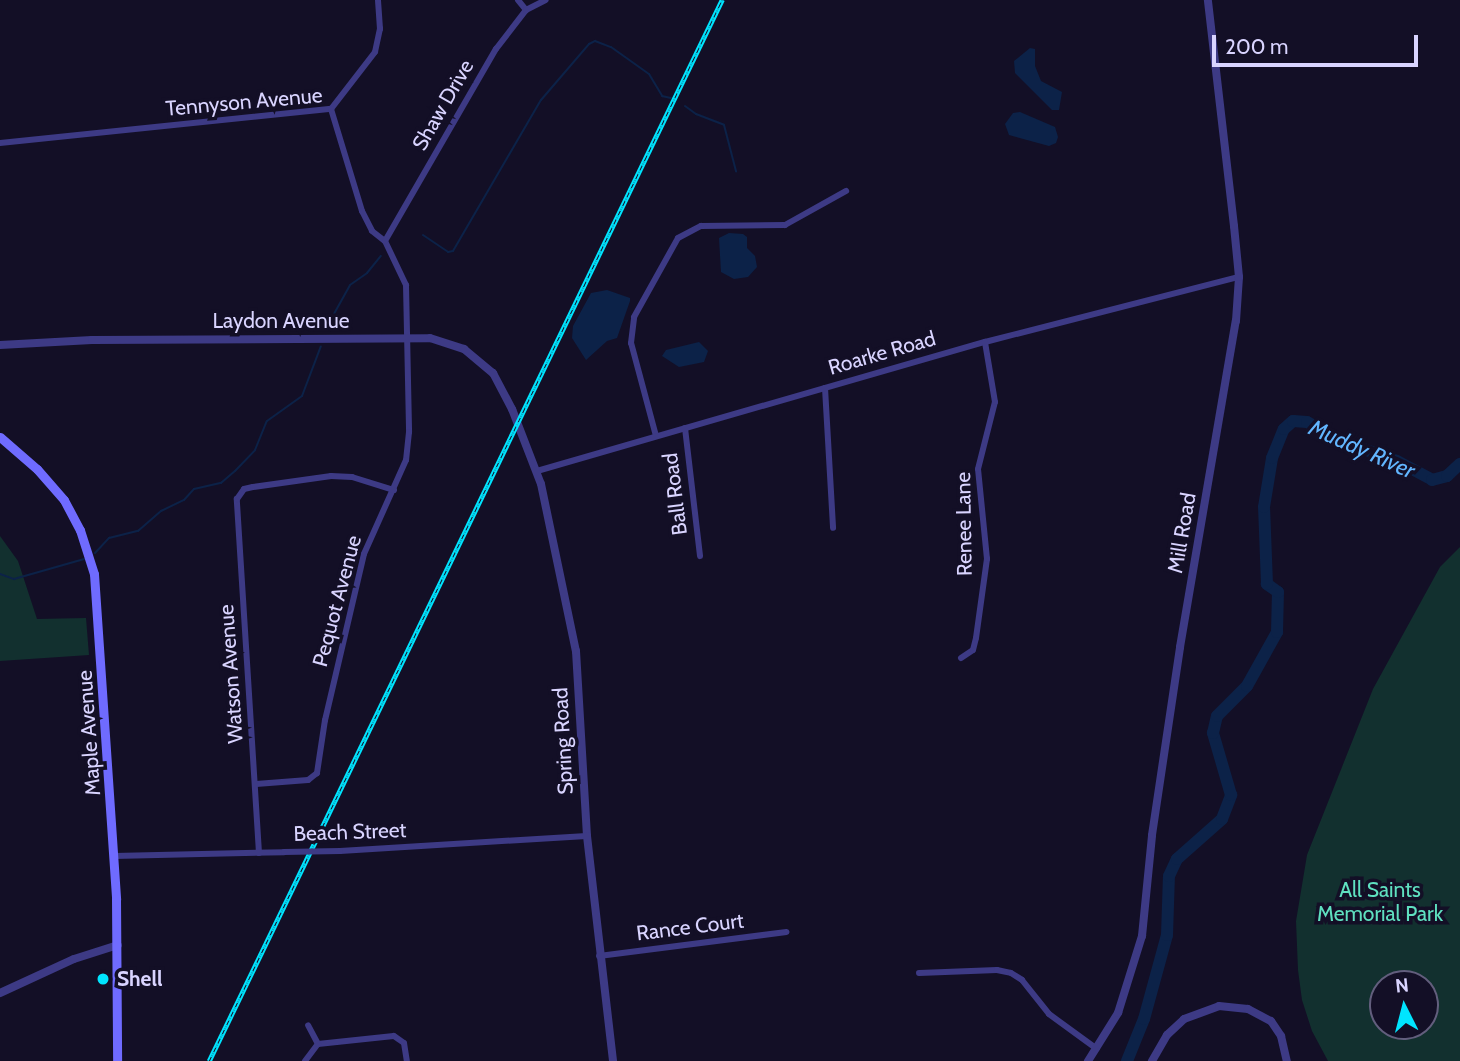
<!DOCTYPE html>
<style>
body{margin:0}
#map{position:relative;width:1460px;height:1061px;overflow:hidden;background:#130f26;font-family:Cabin,sans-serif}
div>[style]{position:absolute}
.green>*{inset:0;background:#12302f}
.water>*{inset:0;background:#0c2248}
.stream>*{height:2px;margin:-1px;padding:0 1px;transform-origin:1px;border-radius:1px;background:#0c2248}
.river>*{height:12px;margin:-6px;padding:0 6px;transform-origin:6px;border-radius:6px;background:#0c2248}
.minor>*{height:6px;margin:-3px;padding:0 3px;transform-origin:3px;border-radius:3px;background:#3d3a85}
.tertiary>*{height:8px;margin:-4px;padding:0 4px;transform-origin:4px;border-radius:4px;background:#3d3a85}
.secondary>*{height:9px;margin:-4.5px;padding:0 4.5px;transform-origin:4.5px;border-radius:4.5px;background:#6f6bff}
.rail>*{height:4.5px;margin-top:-2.25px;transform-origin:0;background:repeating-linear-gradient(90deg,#130f26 0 5px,#00e5ff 0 10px);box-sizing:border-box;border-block:2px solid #00e5ff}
.minor-bridge>*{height:6px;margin:-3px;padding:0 3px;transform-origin:3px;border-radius:3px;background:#3d3a85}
.dots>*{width:19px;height:19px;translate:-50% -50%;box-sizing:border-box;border:4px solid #130f26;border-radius:50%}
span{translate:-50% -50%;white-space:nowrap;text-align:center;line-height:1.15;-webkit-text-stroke:7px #130f26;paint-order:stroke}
.street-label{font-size:21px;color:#d9d4ff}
.park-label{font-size:21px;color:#5fe0c0}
.poi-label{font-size:21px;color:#d9d4ff;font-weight:700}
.left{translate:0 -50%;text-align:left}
.water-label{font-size:23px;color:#62b6ff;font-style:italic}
.north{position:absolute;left:1369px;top:970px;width:70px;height:70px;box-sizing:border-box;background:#130f26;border:2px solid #625e7d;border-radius:50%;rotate:354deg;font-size:19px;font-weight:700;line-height:28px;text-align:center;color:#d9d4ff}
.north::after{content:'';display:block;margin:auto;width:24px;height:32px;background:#00e5ff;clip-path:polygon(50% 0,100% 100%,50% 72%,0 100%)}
.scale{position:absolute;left:1212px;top:35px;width:206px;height:32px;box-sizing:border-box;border:4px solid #d9d4ff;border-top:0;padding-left:9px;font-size:21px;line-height:24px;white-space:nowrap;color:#d9d4ff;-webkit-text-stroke:5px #130f26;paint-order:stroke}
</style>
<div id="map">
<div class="green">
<div style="clip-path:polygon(0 536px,18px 561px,37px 619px,86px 618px,89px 655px,0 661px)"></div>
<div style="clip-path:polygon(evenodd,1460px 547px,1460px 1061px,1328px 1061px,1312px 1031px,1302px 1000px,1298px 970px,1296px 921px,1307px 855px,1373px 689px,1440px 567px,1460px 547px,1383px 984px,1425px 984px,1425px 1026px,1383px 1026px,1383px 984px)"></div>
</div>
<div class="water">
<div style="clip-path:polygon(1030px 48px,1035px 49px,1035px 66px,1041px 81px,1062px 92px,1059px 110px,1052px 110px,1015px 73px,1014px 61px)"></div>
<div style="clip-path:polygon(1020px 112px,1055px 127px,1058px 137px,1056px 143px,1049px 146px,1009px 135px,1005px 124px,1013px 113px)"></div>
<div style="clip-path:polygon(729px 233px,743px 234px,747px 237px,747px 248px,755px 256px,757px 267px,748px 277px,734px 279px,721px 272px,719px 238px)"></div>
<div style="clip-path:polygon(607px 290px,630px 298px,630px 301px,617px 338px,607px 341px,586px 360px,572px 338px,573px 326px,591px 293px)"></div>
<div style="clip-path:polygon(699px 342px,708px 351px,704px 362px,679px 367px,662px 356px,666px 350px)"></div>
</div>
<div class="stream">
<div style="left:685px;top:106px;width:14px;rotate:36deg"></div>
<div style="left:696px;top:114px;width:30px;rotate:21deg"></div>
<div style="left:724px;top:125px;width:48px;rotate:75.4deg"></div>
<div style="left:423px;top:235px;width:30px;rotate:34deg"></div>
<div style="left:448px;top:252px;width:5px;rotate:-11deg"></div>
<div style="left:453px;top:251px;width:175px;rotate:-59.8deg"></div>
<div style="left:541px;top:100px;width:74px;rotate:-49.4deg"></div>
<div style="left:589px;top:44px;width:7px;rotate:-27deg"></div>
<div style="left:595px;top:41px;width:17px;rotate:21deg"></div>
<div style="left:611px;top:47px;width:47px;rotate:35.4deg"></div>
<div style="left:649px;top:74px;width:26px;rotate:59deg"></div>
<div style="left:662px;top:96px;width:9px;rotate:13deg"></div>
<div style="left:325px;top:330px;width:51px;rotate:-60.9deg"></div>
<div style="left:350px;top:285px;width:21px;rotate:-35deg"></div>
<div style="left:367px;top:273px;width:22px;rotate:-51deg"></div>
<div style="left:95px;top:553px;width:21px;rotate:-47deg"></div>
<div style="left:109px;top:538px;width:30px;rotate:-14deg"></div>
<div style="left:138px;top:531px;width:30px;rotate:-41deg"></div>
<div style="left:161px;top:511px;width:25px;rotate:-26deg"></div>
<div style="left:184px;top:500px;width:15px;rotate:-48deg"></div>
<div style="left:194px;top:489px;width:28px;rotate:-13deg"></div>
<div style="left:221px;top:483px;width:18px;rotate:-41deg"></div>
<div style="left:235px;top:471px;width:29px;rotate:-46deg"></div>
<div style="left:255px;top:450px;width:31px;rotate:-68deg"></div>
<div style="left:267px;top:421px;width:43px;rotate:-35.5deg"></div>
<div style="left:302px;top:396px;width:53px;rotate:-69.2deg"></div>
<div style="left:0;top:574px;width:15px;rotate:20deg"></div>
<div style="left:14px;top:579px;width:73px;rotate:-15.9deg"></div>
</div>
<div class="river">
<div style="left:1127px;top:1061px;width:45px;rotate:-68deg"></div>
<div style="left:1144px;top:1019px;width:87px;rotate:-74.7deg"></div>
<div style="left:1167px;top:935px;width:59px;rotate:-88.1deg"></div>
<div style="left:1169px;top:876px;width:19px;rotate:-65deg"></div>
<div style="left:1177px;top:859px;width:60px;rotate:-41.6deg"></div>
<div style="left:1222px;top:819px;width:26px;rotate:-69deg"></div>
<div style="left:1231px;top:795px;width:65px;rotate:-106.2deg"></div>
<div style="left:1213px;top:733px;width:17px;rotate:-77deg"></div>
<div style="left:1217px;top:716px;width:42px;rotate:-45deg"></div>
<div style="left:1247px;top:686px;width:62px;rotate:-60.9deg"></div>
<div style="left:1277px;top:632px;width:40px;rotate:-88.6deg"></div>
<div style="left:1278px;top:592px;width:14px;rotate:-144deg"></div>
<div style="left:1267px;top:584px;width:77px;rotate:-92.2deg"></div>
<div style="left:1264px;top:507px;width:50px;rotate:-80.7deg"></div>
<div style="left:1272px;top:458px;width:31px;rotate:-68deg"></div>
<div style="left:1284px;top:429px;width:12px;rotate:-42deg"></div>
<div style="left:1293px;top:421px;width:14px;rotate:4deg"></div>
<div style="left:1307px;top:422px;width:42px;rotate:28.4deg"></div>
<div style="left:1344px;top:442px;width:56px;rotate:19.7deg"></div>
<div style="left:1397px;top:461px;width:40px;rotate:28deg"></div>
<div style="left:1432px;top:480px;width:16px;rotate:-15deg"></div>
<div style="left:1447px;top:476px;width:18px;rotate:-43deg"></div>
</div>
<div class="minor">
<div style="left:518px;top:0;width:13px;rotate:51deg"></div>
<div style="left:331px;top:109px;width:72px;rotate:-52.3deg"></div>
<div style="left:375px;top:52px;width:24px;rotate:-78deg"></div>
<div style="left:380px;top:29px;width:29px;rotate:-94deg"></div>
<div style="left:0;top:143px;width:333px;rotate:-5.9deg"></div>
<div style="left:331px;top:109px;width:107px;rotate:73.1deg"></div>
<div style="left:362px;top:211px;width:22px;rotate:63deg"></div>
<div style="left:372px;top:231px;width:16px;rotate:38deg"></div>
<div style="left:385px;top:241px;width:49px;rotate:64.5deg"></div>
<div style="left:406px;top:285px;width:147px;rotate:88.8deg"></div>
<div style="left:409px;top:432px;width:28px;rotate:96deg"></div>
<div style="left:406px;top:460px;width:103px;rotate:114.1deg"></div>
<div style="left:364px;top:554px;width:171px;rotate:103.2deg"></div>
<div style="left:325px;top:720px;width:54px;rotate:98.6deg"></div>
<div style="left:317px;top:773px;width:11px;rotate:142deg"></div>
<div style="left:308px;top:780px;width:52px;rotate:175.6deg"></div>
<div style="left:385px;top:241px;width:222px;rotate:-60deg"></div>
<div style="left:496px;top:49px;width:49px;rotate:-52.4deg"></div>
<div style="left:526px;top:10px;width:22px;rotate:-27deg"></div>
<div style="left:825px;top:388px;width:140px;rotate:86.7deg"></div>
<div style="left:685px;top:428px;width:129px;rotate:83.3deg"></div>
<div style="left:656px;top:436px;width:96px;rotate:-105deg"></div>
<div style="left:631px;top:343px;width:26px;rotate:-83deg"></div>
<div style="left:634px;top:317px;width:90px;rotate:-60.9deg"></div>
<div style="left:678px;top:238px;width:26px;rotate:-28deg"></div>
<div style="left:701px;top:226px;width:84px;rotate:-0.7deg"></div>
<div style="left:785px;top:225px;width:70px;rotate:-29.1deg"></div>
<div style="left:537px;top:471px;width:466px;rotate:-16.1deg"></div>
<div style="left:985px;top:342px;width:262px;rotate:-14.4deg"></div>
<div style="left:961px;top:658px;width:14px;rotate:-34deg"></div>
<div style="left:973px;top:650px;width:12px;rotate:-76deg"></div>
<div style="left:976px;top:638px;width:80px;rotate:-82.1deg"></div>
<div style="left:987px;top:559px;width:90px;rotate:-95.7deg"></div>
<div style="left:978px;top:469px;width:69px;rotate:-75.8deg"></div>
<div style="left:995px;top:402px;width:61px;rotate:-99.5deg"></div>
<div style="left:340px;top:851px;width:247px;rotate:-3.5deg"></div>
<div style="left:259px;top:853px;width:355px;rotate:-93.6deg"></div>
<div style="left:237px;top:499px;width:12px;rotate:-55deg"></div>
<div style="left:244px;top:489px;width:9px;rotate:-13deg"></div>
<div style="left:253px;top:487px;width:79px;rotate:-8deg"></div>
<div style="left:331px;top:476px;width:21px;rotate:3deg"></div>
<div style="left:352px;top:477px;width:44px;rotate:17.2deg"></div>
<div style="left:114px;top:856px;width:170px;rotate:-1.3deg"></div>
<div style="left:599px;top:956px;width:189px;rotate:-7.3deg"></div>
<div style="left:919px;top:973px;width:78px;rotate:-2.2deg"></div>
<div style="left:997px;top:970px;width:14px;rotate:12deg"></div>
<div style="left:1011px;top:973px;width:13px;rotate:32deg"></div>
<div style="left:1022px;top:980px;width:43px;rotate:51.5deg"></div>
<div style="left:1049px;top:1014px;width:59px;rotate:36.1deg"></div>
<div style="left:318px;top:1044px;width:76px;rotate:-6deg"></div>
<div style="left:394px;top:1036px;width:12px;rotate:35deg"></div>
<div style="left:404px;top:1043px;width:18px;rotate:81deg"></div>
<div style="left:305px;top:1061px;width:21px;rotate:-53deg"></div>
<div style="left:318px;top:1044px;width:21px;rotate:-118deg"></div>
</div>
<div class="tertiary">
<div style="left:0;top:345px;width:92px;rotate:-3.1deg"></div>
<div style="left:92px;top:340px;width:338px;rotate:-0.3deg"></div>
<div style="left:430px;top:338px;width:36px;rotate:18deg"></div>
<div style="left:464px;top:349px;width:38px;rotate:40deg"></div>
<div style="left:493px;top:373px;width:41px;rotate:62.2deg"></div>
<div style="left:512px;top:409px;width:80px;rotate:68.9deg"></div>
<div style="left:541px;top:484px;width:171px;rotate:78.2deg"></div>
<div style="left:576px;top:651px;width:185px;rotate:86.6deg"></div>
<div style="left:587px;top:836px;width:226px;rotate:83.4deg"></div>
<div style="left:0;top:993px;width:81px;rotate:-24.7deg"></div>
<div style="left:74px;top:959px;width:46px;rotate:-17.7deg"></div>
<div style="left:1088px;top:1061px;width:57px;rotate:-58deg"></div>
<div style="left:1118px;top:1013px;width:81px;rotate:-72.7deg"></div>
<div style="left:1142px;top:936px;width:101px;rotate:-84.3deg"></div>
<div style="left:1152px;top:835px;width:190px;rotate:-81.5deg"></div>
<div style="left:1180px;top:647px;width:331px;rotate:-80.3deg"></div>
<div style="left:1236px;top:321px;width:44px;rotate:-86.1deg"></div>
<div style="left:1239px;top:277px;width:51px;rotate:-95.6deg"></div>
<div style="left:1234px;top:226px;width:227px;rotate:-96.6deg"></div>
<div style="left:1152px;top:1061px;width:30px;rotate:-60deg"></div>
<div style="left:1167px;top:1035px;width:23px;rotate:-43deg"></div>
<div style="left:1184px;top:1019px;width:37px;rotate:-20deg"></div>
<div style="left:1219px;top:1006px;width:29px;rotate:6deg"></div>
<div style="left:1248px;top:1009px;width:26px;rotate:28deg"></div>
<div style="left:1271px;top:1021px;width:18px;rotate:56deg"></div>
<div style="left:1281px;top:1036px;width:26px;rotate:77deg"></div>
</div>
<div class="secondary">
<div style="left:0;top:437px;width:49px;rotate:40.9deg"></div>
<div style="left:37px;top:469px;width:41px;rotate:48.9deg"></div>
<div style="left:64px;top:500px;width:34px;rotate:62deg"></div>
<div style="left:80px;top:530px;width:46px;rotate:72.3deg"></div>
<div style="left:94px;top:574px;width:326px;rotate:86.1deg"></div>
<div style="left:116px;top:899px;width:162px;rotate:89.6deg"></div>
</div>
<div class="rail">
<div style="left:209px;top:1061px;width:1179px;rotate:-64.2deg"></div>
</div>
<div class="minor-bridge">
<div style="left:284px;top:852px;width:56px;rotate:-1deg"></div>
</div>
<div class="dots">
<div style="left:103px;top:979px;background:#00e5ff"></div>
</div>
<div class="street-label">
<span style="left:244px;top:102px;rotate:-5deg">Tennyson Avenue</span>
<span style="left:443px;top:105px;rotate:-60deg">Shaw Drive</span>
<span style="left:281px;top:321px">Laydon Avenue</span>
<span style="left:882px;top:353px;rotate:-16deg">Roarke Road</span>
<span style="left:675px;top:494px;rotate:-97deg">Ball Road</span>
<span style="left:964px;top:524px;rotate:-91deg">Renee Lane</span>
<span style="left:1182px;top:533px;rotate:-80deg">Mill Road</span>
<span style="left:337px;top:601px;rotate:-75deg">Pequot Avenue</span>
<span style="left:231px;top:674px;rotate:-94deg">Watson Avenue</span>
<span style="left:89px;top:733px;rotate:-94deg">Maple Avenue</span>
<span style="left:563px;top:741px;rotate:-93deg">Spring Road</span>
<span style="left:350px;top:832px;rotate:-2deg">Beach Street</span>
<span style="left:690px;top:927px;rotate:-7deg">Rance Court</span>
</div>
<div class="park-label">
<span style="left:1380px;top:902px">All Saints<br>Memorial Park</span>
</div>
<div class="poi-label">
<span class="left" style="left:117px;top:979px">Shell</span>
</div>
<div class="water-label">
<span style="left:1362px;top:449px;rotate:24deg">Muddy River</span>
</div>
<div class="north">N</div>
<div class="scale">200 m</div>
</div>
